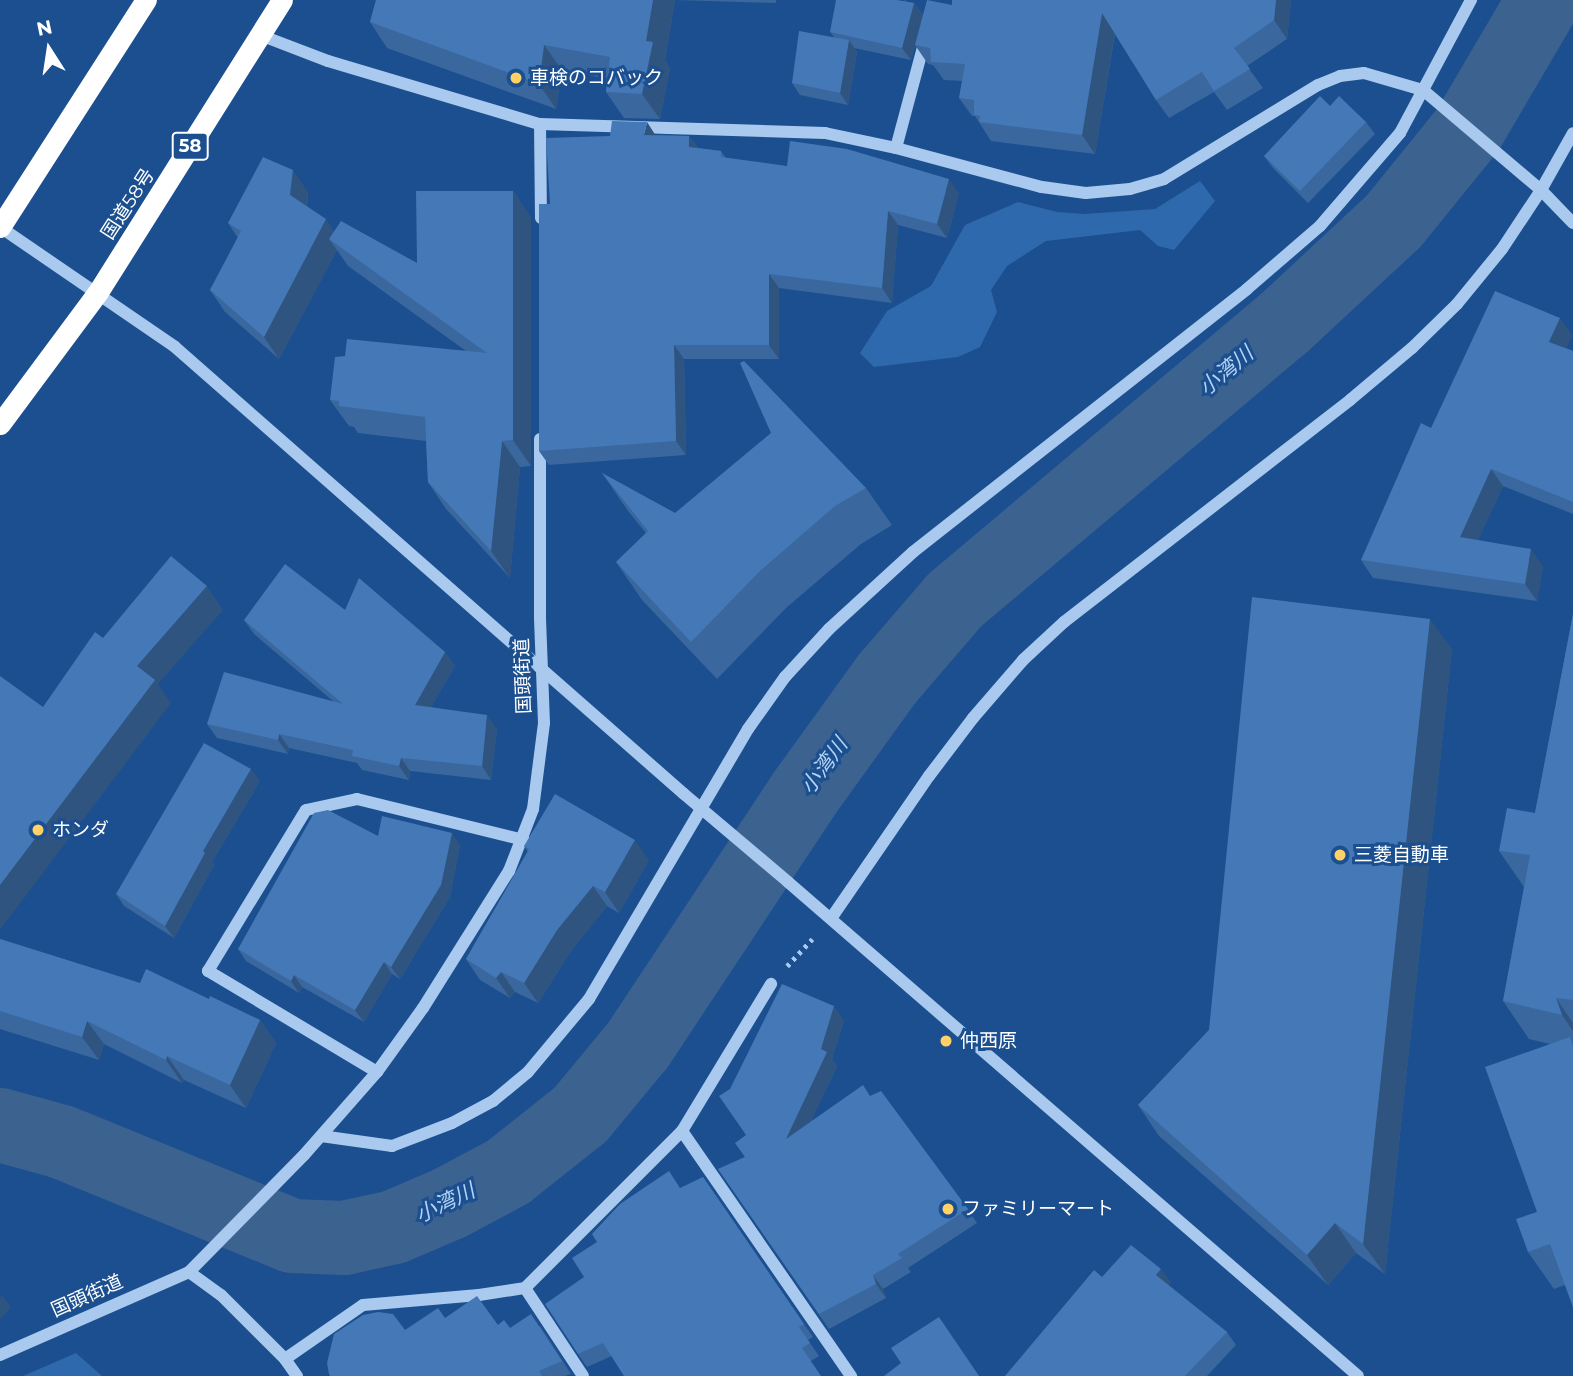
<!DOCTYPE html>
<meta charset="utf-8">
<style>
body{margin:0}
#map{position:relative;width:1573px;height:1376px;overflow:hidden;background:#1b4f8f;font-family:Montserrat,"Noto Sans JP",sans-serif}
div>[style]{position:absolute}
.green>*{inset:0;background:#2e69ad}
.river>*{height:74px;margin:-37px;padding:0 37px;transform-origin:37px;border-radius:37px;background:#3c6290}
.path>*{height:4.5px;margin-top:-2.25px;transform-origin:0;background:repeating-linear-gradient(90deg,#a9c9ee 0 3.5px,transparent 0 8.5px)}
.minor>*{height:12px;margin:-6px;padding:0 6px;transform-origin:6px;border-radius:6px;background:#a9c9ee}
.highway>*{height:21px;margin:-10.5px;padding:0 10.5px;transform-origin:10.5px;border-radius:10.5px;background:#fff}
.minor-bridge>*{height:12px;margin:-6px;padding:0 6px;transform-origin:6px;border-radius:6px;background:#a9c9ee}
.wall>*{inset:0;background:#3a679d}
.shaded-wall>*{inset:0;background:#305480}
.building>*{inset:0;background:#4478b7}
.dots>*{width:19px;height:19px;translate:-50% -50%;box-sizing:border-box;border:4px solid #1b4f8f;border-radius:50%}
span{translate:-50% -50%;white-space:nowrap;text-align:center;line-height:1.15;-webkit-text-stroke:6px #1b4f8f;paint-order:stroke}
.shield-label span{padding:2px 5px;background:#1b4f8f;border:2px solid;border-radius:5px;-webkit-text-stroke-width:0}
.shield-label{font-size:18px;color:#fff;font-weight:700}
.poi-label{font-size:19px;color:#fff}
.left{translate:0 -50%;text-align:left}
.street-label{font-size:19px;color:#fff}
.water-label{font-size:21px;color:#b5d3f5;font-style:italic}
.north{position:absolute;left:14px;top:14px;width:70px;height:70px;-webkit-text-stroke:5px #1b4f8f;paint-order:stroke;rotate:348deg;font-size:19px;font-weight:700;line-height:28px;text-align:center;color:#fff}
.north::after{content:'';display:block;margin:auto;width:24px;height:32px;background:#fff;clip-path:polygon(50% 0,100% 100%,50% 72%,0 100%)}
</style>
<div id="map">
<div class="green">
<div style="clip-path:polygon(1200px 181px,1215px 201px,1174px 250px,1158px 246px,1140px 230px,1046px 241px,1007px 266px,991px 290px,997px 312px,980px 347px,958px 357px,874px 367px,860px 353px,887px 311px,931px 286px,965px 225px,1018px 202px,1057px 212px,1084px 214px,1155px 209px)"></div>
<div style="clip-path:polygon(76px 1353px,102px 1376px,23px 1376px)"></div>
</div>
<div class="river">
<div style="left:0;top:1125px;width:64px;rotate:15.3deg"></div>
<div style="left:62px;top:1142px;width:248px;rotate:22.2deg"></div>
<div style="left:292px;top:1236px;width:52px;rotate:2.2deg"></div>
<div style="left:344px;top:1238px;width:51px;rotate:-12.4deg"></div>
<div style="left:394px;top:1227px;width:61px;rotate:-23.2deg"></div>
<div style="left:450px;top:1203px;width:66px;rotate:-28.1deg"></div>
<div style="left:508px;top:1172px;width:92px;rotate:-38.4deg"></div>
<div style="left:580px;top:1115px;width:91px;rotate:-50.4deg"></div>
<div style="left:638px;top:1045px;width:301px;rotate:-56.5deg"></div>
<div style="left:804px;top:794px;width:142px;rotate:-54.2deg"></div>
<div style="left:887px;top:679px;width:104px;rotate:-49.3deg"></div>
<div style="left:955px;top:600px;width:427px;rotate:-40.1deg"></div>
<div style="left:1282px;top:325px;width:151px;rotate:-42.9deg"></div>
<div style="left:1393px;top:222px;width:121px;rotate:-51deg"></div>
<div style="left:1469px;top:128px;width:148px;rotate:-59.6deg"></div>
</div>
<div class="path">
<div style="left:787px;top:966px;width:37px;rotate:-47deg"></div>
</div>
<div class="minor">
<div style="left:260px;top:35px;width:73px;rotate:20.9deg"></div>
<div style="left:328px;top:61px;width:221px;rotate:16.6deg"></div>
<div style="left:540px;top:124px;width:285px;rotate:1.8deg"></div>
<div style="left:825px;top:133px;width:73px;rotate:11.9deg"></div>
<div style="left:896px;top:148px;width:151px;rotate:15deg"></div>
<div style="left:1042px;top:187px;width:44px;rotate:7.8deg"></div>
<div style="left:1086px;top:193px;width:44px;rotate:-5.2deg"></div>
<div style="left:1130px;top:189px;width:35px;rotate:-16deg"></div>
<div style="left:1164px;top:179px;width:180px;rotate:-31.4deg"></div>
<div style="left:1318px;top:85px;width:24px;rotate:-22deg"></div>
<div style="left:1340px;top:76px;width:24px;rotate:-7deg"></div>
<div style="left:1364px;top:73px;width:61px;rotate:16.1deg"></div>
<div style="left:1423px;top:90px;width:155px;rotate:40.3deg"></div>
<div style="left:1541px;top:190px;width:46px;rotate:45.9deg"></div>
<div style="left:540px;top:124px;width:94px;rotate:89.4deg"></div>
<div style="left:896px;top:148px;width:112px;rotate:-75deg"></div>
<div style="left:0;top:227px;width:212px;rotate:34.4deg"></div>
<div style="left:175px;top:347px;width:677px;rotate:41.29deg"></div>
<div style="left:788px;top:882px;width:754px;rotate:40.91deg"></div>
<div style="left:832px;top:917px;width:171px;rotate:-55.5deg"></div>
<div style="left:929px;top:776px;width:73px;rotate:-52.8deg"></div>
<div style="left:973px;top:718px;width:77px;rotate:-49.2deg"></div>
<div style="left:1023px;top:660px;width:56px;rotate:-42.8deg"></div>
<div style="left:1064px;top:622px;width:362px;rotate:-37.8deg"></div>
<div style="left:1350px;top:400px;width:81px;rotate:-40deg"></div>
<div style="left:1412px;top:348px;width:63px;rotate:-44.4deg"></div>
<div style="left:1457px;top:304px;width:71px;rotate:-50.7deg"></div>
<div style="left:1502px;top:249px;width:71px;rotate:-56.5deg"></div>
<div style="left:1541px;top:190px;width:65px;rotate:-60.7deg"></div>
<div style="left:377px;top:1072px;width:197px;rotate:-149.1deg"></div>
<div style="left:208px;top:971px;width:188px;rotate:-58.7deg"></div>
<div style="left:306px;top:810px;width:52px;rotate:-12.2deg"></div>
<div style="left:357px;top:799px;width:172px;rotate:13.8deg"></div>
<div style="left:682px;top:1131px;width:298px;rotate:55.4deg"></div>
<div style="left:321px;top:1136px;width:72px;rotate:8deg"></div>
<div style="left:392px;top:1146px;width:64px;rotate:-21deg"></div>
<div style="left:452px;top:1123px;width:47px;rotate:-28.2deg"></div>
<div style="left:493px;top:1101px;width:45px;rotate:-39.6deg"></div>
<div style="left:528px;top:1072px;width:95px;rotate:-50.1deg"></div>
<div style="left:589px;top:999px;width:313px;rotate:-59.5deg"></div>
<div style="left:748px;top:729px;width:64px;rotate:-54.6deg"></div>
<div style="left:785px;top:677px;width:65px;rotate:-47.5deg"></div>
<div style="left:829px;top:629px;width:114px;rotate:-42.5deg"></div>
<div style="left:913px;top:552px;width:425px;rotate:-38.2deg"></div>
<div style="left:1247px;top:289px;width:96px;rotate:-40.8deg"></div>
<div style="left:1320px;top:226px;width:123px;rotate:-49.3deg"></div>
<div style="left:1400px;top:133px;width:151px;rotate:-61.9deg"></div>
<div style="left:189px;top:1272px;width:39px;rotate:36deg"></div>
<div style="left:221px;top:1295px;width:91px;rotate:45deg"></div>
<div style="left:285px;top:1359px;width:21px;rotate:55deg"></div>
<div style="left:525px;top:1288px;width:105px;rotate:56.6deg"></div>
<div style="left:0;top:1355px;width:206px;rotate:-23.7deg"></div>
<div style="left:189px;top:1272px;width:164px;rotate:-45.5deg"></div>
<div style="left:304px;top:1155px;width:111px;rotate:-48.7deg"></div>
<div style="left:377px;top:1072px;width:79px;rotate:-54.3deg"></div>
<div style="left:423px;top:1008px;width:162px;rotate:-57.9deg"></div>
<div style="left:509px;top:871px;width:66px;rotate:-68.8deg"></div>
<div style="left:533px;top:809px;width:87px;rotate:-82.7deg"></div>
<div style="left:544px;top:723px;width:105px;rotate:-92.2deg"></div>
<div style="left:540px;top:618px;width:179px;rotate:-90deg"></div>
<div style="left:285px;top:1359px;width:95px;rotate:-34.7deg"></div>
<div style="left:363px;top:1305px;width:116px;rotate:-4.9deg"></div>
<div style="left:479px;top:1295px;width:47px;rotate:-8.7deg"></div>
<div style="left:525px;top:1288px;width:222px;rotate:-45deg"></div>
<div style="left:682px;top:1131px;width:172px;rotate:-58.8deg"></div>
</div>
<div class="highway">
<div style="left:0;top:227px;width:270px;rotate:-57.3deg"></div>
<div style="left:0;top:424px;width:164px;rotate:-53.4deg"></div>
<div style="left:98px;top:292px;width:345px;rotate:-57.8deg"></div>
</div>
<div class="minor-bridge">
<div style="left:684px;top:794px;width:136px;rotate:40.2deg"></div>
</div>
<div class="wall">
<div style="clip-path:polygon(376px 0,776px 0,776px 3px,675px 0,665px 60px,670px 68px,660px 119px,624px 118px,606px 92px,607px 79px,562px 70px,556px 109px,387px 48px,370px 22px)"></div>
<div style="clip-path:polygon(906px 0,906px 2px,914px 3px,923px 15px,911px 60px,854px 48px,857px 52px,848px 105px,800px 95px,792px 83px,834px 37px,830px 32px)"></div>
<div style="clip-path:polygon(1291px 0,1287px 39px,1247px 66px,1263px 88px,1227px 110px,1214px 92px,1169px 118px,1156px 100px,1115px 34px,1095px 154px,991px 141px,975px 116px,972px 116px,959px 98px,962px 81px,944px 80px,933px 65px,928px 64px,915px 45px,952px 5px)"></div>
<div style="clip-path:polygon(1330px 106px,1366px 122px,1375px 134px,1308px 203px,1273px 168px,1264px 156px)"></div>
<div style="clip-path:polygon(656px 135px,689px 136px,698px 148px,721px 151px,726px 158px,959px 193px,947px 238px,898px 225px,892px 303px,779px 288px,779px 359px,684px 359px,686px 455px,549px 465px,539px 451px,550px 204px)"></div>
<div style="clip-path:polygon(513px 191px,531px 218px,531px 466px,520px 467px,510px 578px,446px 509px,428px 482px,426px 441px,358px 433px,354px 427px,349px 426px,330px 400px,466px 351px,348px 266px,337px 250px,279px 359px,225px 312px,210px 290px,238px 238px,228px 223px,308px 192px,307px 206px,334px 231px,417px 263px)"></div>
<div style="clip-path:polygon(1572px 335px,1566px 348px,1573px 351px,1573px 514px,1503px 486px,1478px 540px,1543px 566px,1537px 601px,1373px 578px,1361px 560px,1431px 428px)"></div>
<div style="clip-path:polygon(602px 473px,675px 513px,866px 488px,892px 525px,861px 544px,786px 608px,717px 679px,642px 600px,616px 562px,646px 533px,628px 511px)"></div>
<div style="clip-path:polygon(345px 610px,445px 652px,455px 666px,431px 707px,497px 729px,491px 780px,410px 771px,409px 780px,362px 770px,357px 763px,289px 748px,288px 754px,217px 738px,207px 724px,334px 702px,254px 634px,244px 620px)"></div>
<div style="clip-path:polygon(1573px 614px,1573px 1307px,1565px 1285px,1554px 1289px,1528px 1252px,1537px 1212px,1550px 1044px,1529px 1039px,1503px 1001px,1524px 887px,1499px 851px,1535px 813px)"></div>
<div style="clip-path:polygon(1452px 649px,1385px 1274px,1356px 1253px,1328px 1285px,1159px 1136px,1138px 1105px,1209px 1030px)"></div>
<div style="clip-path:polygon(260px 781px,212px 862px,214px 865px,174px 938px,124px 906px,116px 894px)"></div>
<div style="clip-path:polygon(378px 836px,460px 845px,450px 897px,400px 979px,392px 974px,364px 1022px,302px 987px,299px 993px,246px 961px,238px 949px)"></div>
<div style="clip-path:polygon(524px 846px,649px 860px,619px 913px,607px 906px,571px 951px,538px 1003px,515px 992px,510px 998px,480px 980px,466px 959px,528px 852px)"></div>
<div style="clip-path:polygon(0 939px,140px 983px,209px 999px,260px 1020px,276px 1043px,246px 1108px,184px 1080px,182px 1083px,104px 1044px,99px 1060px,0 1029px)"></div>
<div style="clip-path:polygon(844px 1020px,832px 1059px,837px 1066px,811px 1121px,871px 1096px,968px 1209px,977px 1223px,908px 1268px,911px 1272px,883px 1289px,886px 1298px,829px 1329px,718px 1169px,745px 1157px,746px 1135px)"></div>
<div style="clip-path:polygon(703px 1177px,813px 1337px,808px 1340px,819px 1356px,811px 1361px,612px 1356px,587px 1367px,578px 1354px,584px 1277px,681px 1188px)"></div>
<div style="clip-path:polygon(1102px 1277px,1171px 1282px,1168px 1285px,1227px 1332px,1236px 1345px,1207px 1376px,1005px 1376px)"></div>
<div style="clip-path:polygon(445px 1318px,498px 1325px,510px 1328px,540px 1326px,571px 1374px,565px 1376px,330px 1376px,405px 1330px)"></div>
</div>
<div class="shaded-wall">
<div style="clip-path:polygon(653px 0,675px 0,665px 60px,670px 68px,660px 119px,642px 94px,646px 41px)"></div>
<div style="clip-path:polygon(1276px 0,1291px 0,1287px 39px,1274px 20px)"></div>
<div style="clip-path:polygon(914px 3px,923px 15px,911px 60px,902px 48px)"></div>
<div style="clip-path:polygon(1102px 13px,1115px 32px,1095px 154px,1082px 135px)"></div>
<div style="clip-path:polygon(849px 40px,857px 52px,848px 105px,840px 93px)"></div>
<div style="clip-path:polygon(544px 45px,562px 70px,556px 109px,539px 84px)"></div>
<div style="clip-path:polygon(647px 122px,656px 136px,644px 135px)"></div>
<div style="clip-path:polygon(689px 136px,699px 150px,689px 147px)"></div>
<div style="clip-path:polygon(293px 170px,308px 192px,305px 217px,290px 195px)"></div>
<div style="clip-path:polygon(949px 179px,959px 193px,947px 238px,937px 224px)"></div>
<div style="clip-path:polygon(513px 191px,531px 218px,531px 466px,513px 440px)"></div>
<div style="clip-path:polygon(888px 211px,898px 225px,892px 303px,882px 288px)"></div>
<div style="clip-path:polygon(326px 219px,341px 242px,329px 239px,337px 250px,279px 359px,264px 337px)"></div>
<div style="clip-path:polygon(769px 274px,779px 288px,779px 359px,769px 345px)"></div>
<div style="clip-path:polygon(1560px 318px,1572px 335px,1561px 359px,1549px 342px)"></div>
<div style="clip-path:polygon(674px 345px,684px 359px,686px 455px,676px 441px)"></div>
<div style="clip-path:polygon(502px 441px,520px 467px,510px 578px,491px 551px)"></div>
<div style="clip-path:polygon(1491px 469px,1503px 486px,1472px 554px,1460px 537px)"></div>
<div style="clip-path:polygon(1531px 549px,1543px 566px,1537px 601px,1525px 584px)"></div>
<div style="clip-path:polygon(207px 586px,223px 610px,158px 684px,171px 703px,0 930px,0 885px,137px 666px)"></div>
<div style="clip-path:polygon(1430px 619px,1452px 649px,1385px 1274px,1363px 1244px)"></div>
<div style="clip-path:polygon(445px 652px,455px 666px,424px 719px,415px 705px)"></div>
<div style="clip-path:polygon(487px 715px,497px 729px,491px 780px,482px 766px)"></div>
<div style="clip-path:polygon(279px 734px,289px 748px,288px 754px,278px 740px)"></div>
<div style="clip-path:polygon(401px 758px,410px 771px,409px 780px,399px 766px)"></div>
<div style="clip-path:polygon(251px 769px,260px 781px,212px 862px,214px 865px,174px 938px,165px 926px,203px 851px)"></div>
<div style="clip-path:polygon(452px 833px,460px 845px,450px 897px,400px 979px,391px 967px)"></div>
<div style="clip-path:polygon(635px 840px,649px 860px,619px 913px,605px 892px)"></div>
<div style="clip-path:polygon(593px 886px,607px 906px,571px 951px,538px 1003px,524px 983px,557px 930px)"></div>
<div style="clip-path:polygon(384px 962px,392px 974px,364px 1022px,355px 1010px)"></div>
<div style="clip-path:polygon(501px 972px,515px 992px,510px 998px,496px 978px)"></div>
<div style="clip-path:polygon(294px 975px,302px 987px,299px 993px,291px 981px)"></div>
<div style="clip-path:polygon(1556px 998px,1573px 1023px,1573px 1031px,1562px 1015px)"></div>
<div style="clip-path:polygon(834px 1006px,844px 1020px,832px 1059px,837px 1066px,796px 1153px,786px 1139px,821px 1049px)"></div>
<div style="clip-path:polygon(260px 1020px,276px 1043px,246px 1108px,230px 1085px)"></div>
<div style="clip-path:polygon(87px 1021px,104px 1044px,99px 1060px,82px 1037px)"></div>
<div style="clip-path:polygon(167px 1056px,184px 1080px,182px 1083px,166px 1060px)"></div>
<div style="clip-path:polygon(1335px 1223px,1356px 1253px,1328px 1285px,1307px 1255px)"></div>
<div style="clip-path:polygon(1161px 1269px,1171px 1282px,1165px 1288px,1156px 1275px)"></div>
<div style="clip-path:polygon(873px 1275px,883px 1289px,886px 1298px,876px 1284px)"></div>
<div style="clip-path:polygon(2px 1295px,11px 1307px,0 1320px,0 1298px)"></div>
</div>
<div class="building">
<div style="clip-path:polygon(376px 0,653px 0,646px 41px,653px 42px,642px 94px,606px 92px,610px 57px,544px 45px,539px 84px,370px 22px)"></div>
<div style="clip-path:polygon(836px 0,897px 0,914px 3px,902px 48px,830px 32px)"></div>
<div style="clip-path:polygon(927px 0,952px 5px,952px 0,1276px 0,1274px 20px,1234px 48px,1250px 69px,1214px 91px,1202px 72px,1156px 100px,1102px 13px,1082px 135px,979px 122px,980px 116px,974px 115px,974px 100px,959px 98px,965px 64px,931px 62px,930px 48px,915px 45px)"></div>
<div style="clip-path:polygon(799px 31px,849px 40px,840px 93px,792px 83px)"></div>
<div style="clip-path:polygon(1320px 96px,1330px 106px,1339px 96px,1366px 122px,1300px 191px,1264px 156px)"></div>
<div style="clip-path:polygon(612px 121px,647px 122px,644px 135px,689px 136px,689px 147px,721px 151px,721px 157px,787px 166px,790px 141px,847px 149px,949px 179px,937px 224px,888px 211px,882px 288px,769px 274px,769px 345px,674px 345px,676px 441px,539px 451px,539px 204px,550px 204px,546px 138px,610px 136px)"></div>
<div style="clip-path:polygon(263px 157px,293px 170px,290px 195px,326px 219px,264px 337px,210px 290px,241px 231px,228px 223px)"></div>
<div style="clip-path:polygon(416px 191px,513px 191px,513px 440px,502px 441px,491px 551px,428px 482px,425px 417px,339px 406px,339px 401px,330px 400px,335px 357px,345px 356px,347px 339px,487px 353px,329px 239px,341px 221px,417px 263px)"></div>
<div style="clip-path:polygon(1495px 291px,1560px 318px,1549px 342px,1573px 351px,1573px 502px,1491px 469px,1460px 537px,1531px 549px,1525px 584px,1361px 560px,1421px 423px,1431px 428px)"></div>
<div style="clip-path:polygon(744px 361px,866px 488px,835px 506px,760px 571px,691px 642px,616px 562px,648px 531px,602px 473px,675px 513px,771px 433px,740px 363px)"></div>
<div style="clip-path:polygon(171px 556px,207px 586px,137px 666px,155px 680px,0 885px,0 676px,43px 707px,95px 632px,103px 638px)"></div>
<div style="clip-path:polygon(285px 564px,345px 610px,359px 578px,445px 652px,415px 705px,487px 715px,482px 766px,401px 758px,399px 766px,352px 756px,353px 750px,279px 734px,278px 740px,207px 724px,224px 672px,343px 704px,244px 620px)"></div>
<div style="clip-path:polygon(1252px 597px,1430px 619px,1363px 1244px,1335px 1223px,1307px 1255px,1138px 1105px,1209px 1030px)"></div>
<div style="clip-path:polygon(1573px 614px,1573px 1000px,1556px 998px,1562px 1015px,1503px 1001px,1530px 855px,1499px 851px,1507px 808px,1535px 813px)"></div>
<div style="clip-path:polygon(204px 743px,251px 769px,203px 851px,205px 853px,165px 926px,116px 894px)"></div>
<div style="clip-path:polygon(555px 794px,635px 840px,605px 892px,593px 886px,557px 930px,524px 983px,501px 972px,496px 978px,466px 959px,529px 849px,524px 846px)"></div>
<div style="clip-path:polygon(328px 810px,378px 836px,382px 816px,452px 833px,441px 885px,391px 967px,384px 962px,355px 1010px,294px 975px,291px 981px,238px 949px,314px 813px)"></div>
<div style="clip-path:polygon(0 939px,140px 983px,146px 969px,209px 999px,210px 996px,260px 1020px,230px 1085px,167px 1056px,166px 1060px,87px 1021px,82px 1037px,0 1011px)"></div>
<div style="clip-path:polygon(782px 984px,834px 1006px,821px 1049px,827px 1052px,786px 1139px,863px 1085px,870px 1096px,881px 1091px,968px 1209px,898px 1254px,902px 1258px,873px 1275px,876px 1284px,819px 1314px,718px 1169px,745px 1157px,735px 1143px,746px 1135px,719px 1096px,730px 1089px)"></div>
<div style="clip-path:polygon(1570px 1037px,1573px 1046px,1573px 1307px,1550px 1244px,1528px 1252px,1516px 1219px,1537px 1212px,1485px 1067px)"></div>
<div style="clip-path:polygon(669px 1171px,680px 1188px,703px 1177px,804px 1324px,799px 1327px,810px 1343px,802px 1348px,821px 1376px,624px 1376px,603px 1343px,578px 1354px,545px 1304px,584px 1277px,572px 1258px,597px 1242px,592px 1234px,620px 1204px)"></div>
<div style="clip-path:polygon(1131px 1245px,1161px 1269px,1156px 1275px,1227px 1332px,1185px 1376px,1005px 1376px,1094px 1270px,1102px 1277px)"></div>
<div style="clip-path:polygon(477px 1296px,498px 1325px,504px 1320px,510px 1328px,531px 1314px,562px 1361px,539px 1371px,542px 1376px,330px 1376px,329px 1374px,327px 1363px,334px 1334px,363px 1315px,378px 1312px,393px 1314px,405px 1330px,438px 1308px,445px 1318px)"></div>
<div style="clip-path:polygon(939px 1317px,979px 1376px,884px 1376px,901px 1363px,891px 1348px)"></div>
</div>
<div class="dots">
<div style="left:516px;top:78px;background:#ffd166"></div>
<div style="left:38px;top:830px;background:#ffd166"></div>
<div style="left:1340px;top:855px;background:#ffd166"></div>
<div style="left:946px;top:1041px;background:#ffd166"></div>
<div style="left:948px;top:1209px;background:#ffd166"></div>
</div>
<div class="shield-label">
<span style="left:190px;top:146px">58</span>
</div>
<div class="poi-label">
<span class="left" style="left:530px;top:78px">車検のコバック</span>
<span class="left" style="left:52px;top:830px">ホンダ</span>
<span class="left" style="left:1354px;top:855px">三菱自動車</span>
<span class="left" style="left:960px;top:1041px">仲西原</span>
<span class="left" style="left:962px;top:1209px">ファミリーマート</span>
</div>
<div class="street-label">
<span style="left:128px;top:204px;rotate:-57deg">国道58号</span>
<span style="left:523px;top:676px;rotate:-92deg">国頭街道</span>
<span style="left:87px;top:1296px;rotate:-24deg">国頭街道</span>
</div>
<div class="water-label">
<span style="left:1226px;top:371px;rotate:-40deg">小湾川</span>
<span style="left:824px;top:766px;rotate:-54deg">小湾川</span>
<span style="left:445px;top:1203px;rotate:-26deg">小湾川</span>
</div>
<div class="north">N</div>
</div>
